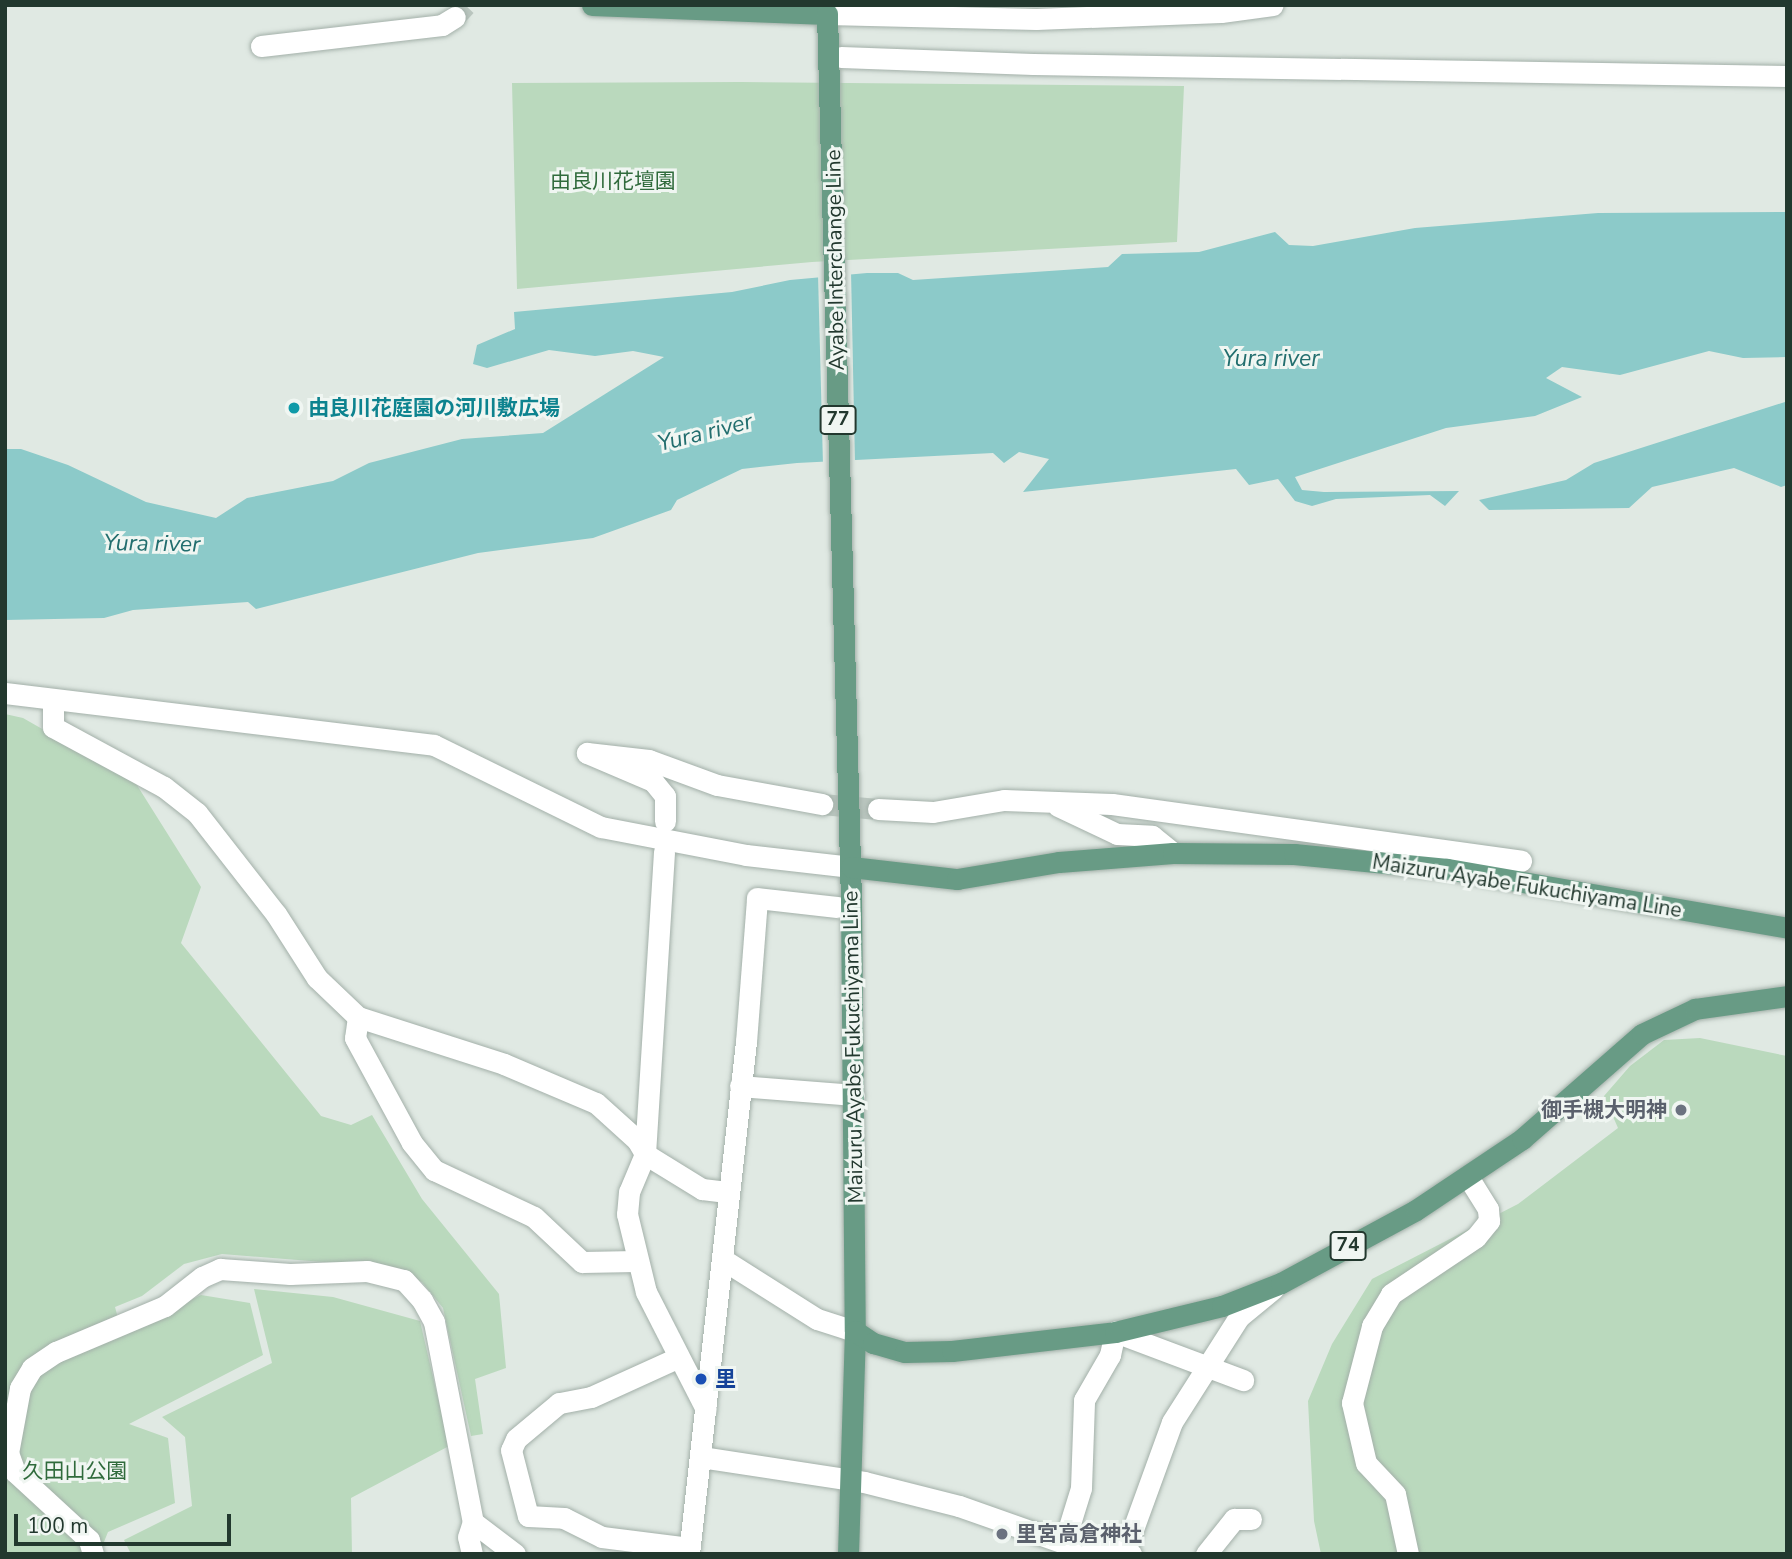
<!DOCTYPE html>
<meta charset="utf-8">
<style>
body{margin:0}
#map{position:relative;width:1792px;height:1559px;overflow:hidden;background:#e0e9e3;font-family:"Nunito Sans","Noto Sans JP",sans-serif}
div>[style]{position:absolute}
.green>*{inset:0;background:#bad9bd}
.water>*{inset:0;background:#8ccac9}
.pier>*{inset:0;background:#e0e9e3}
.minor-tunnel>*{height:21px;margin-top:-10.5px;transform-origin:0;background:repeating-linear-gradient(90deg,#bac6bf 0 21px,transparent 0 31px)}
.roads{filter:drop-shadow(0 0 2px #a3b0a9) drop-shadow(0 0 2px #a3b0a9)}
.minor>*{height:21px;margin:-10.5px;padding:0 10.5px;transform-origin:10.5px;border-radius:10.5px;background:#fff}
.major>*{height:21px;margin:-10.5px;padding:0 10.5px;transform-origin:10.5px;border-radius:10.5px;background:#689b85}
.dots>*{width:19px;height:19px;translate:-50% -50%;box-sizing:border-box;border:4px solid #f0f6f2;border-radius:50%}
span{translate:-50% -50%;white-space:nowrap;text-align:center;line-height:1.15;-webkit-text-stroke:6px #f0f6f2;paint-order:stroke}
.shield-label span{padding:2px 5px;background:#f0f6f2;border:2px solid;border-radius:5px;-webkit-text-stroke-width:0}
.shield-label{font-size:19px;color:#22382e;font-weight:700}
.park-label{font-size:21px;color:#306b3c}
.street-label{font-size:21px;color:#22382e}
.culture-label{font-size:21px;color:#0d838f;font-weight:700}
.left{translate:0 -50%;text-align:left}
.worship-label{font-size:21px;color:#5b616d;font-weight:700}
.right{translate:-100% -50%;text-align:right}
.transit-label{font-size:21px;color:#164399;font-weight:700}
.water-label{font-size:23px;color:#226e6e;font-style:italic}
.frame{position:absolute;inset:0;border:7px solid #22382e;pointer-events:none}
.scale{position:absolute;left:14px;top:1514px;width:217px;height:32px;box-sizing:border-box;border:4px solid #22382e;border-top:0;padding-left:9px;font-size:21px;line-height:24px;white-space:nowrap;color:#22382e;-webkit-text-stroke:5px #f0f6f2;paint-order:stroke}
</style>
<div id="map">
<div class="green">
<div style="clip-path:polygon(741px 82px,1184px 86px,1177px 242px,812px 262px,517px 289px,512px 83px)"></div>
<div style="clip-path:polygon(5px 714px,23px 718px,135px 782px,201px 887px,181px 943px,321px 1116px,351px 1125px,372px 1115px,422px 1199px,499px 1294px,506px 1368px,475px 1379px,483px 1434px,471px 1436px,443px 1308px,422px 1282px,386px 1267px,222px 1254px,184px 1264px,142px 1296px,115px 1307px,122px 1333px,201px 1295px,250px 1303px,263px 1355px,129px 1424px,168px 1438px,175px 1503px,108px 1532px,99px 1554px,5px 1554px)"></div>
<div style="clip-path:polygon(1700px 1038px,1787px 1056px,1787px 1554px,1321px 1554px,1314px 1521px,1308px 1401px,1332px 1344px,1372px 1279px,1518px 1204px,1618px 1128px,1604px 1096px,1630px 1066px,1664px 1040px)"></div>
<div style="clip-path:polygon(254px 1289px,333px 1297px,420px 1321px,449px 1446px,351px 1498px,352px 1554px,131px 1554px,124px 1540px,192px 1506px,185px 1437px,162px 1417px,272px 1363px)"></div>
</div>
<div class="water">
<div style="clip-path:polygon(1787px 212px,1787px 357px,1743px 358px,1709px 351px,1620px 375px,1562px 367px,1546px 378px,1582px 397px,1535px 416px,1446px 428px,1295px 477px,1302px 490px,1324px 492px,1459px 491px,1445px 506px,1430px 495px,1336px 499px,1312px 506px,1295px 501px,1278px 479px,1249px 485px,1236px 469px,1023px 492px,1049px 459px,1019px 452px,1004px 463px,993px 453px,797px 463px,742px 469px,677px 500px,671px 510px,593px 538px,478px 553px,256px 609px,248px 602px,133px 610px,104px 618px,5px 620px,5px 449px,21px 449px,68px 465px,146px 502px,216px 518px,247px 498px,333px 481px,369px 463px,462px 439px,543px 433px,664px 357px,633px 351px,595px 356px,549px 350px,487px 368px,473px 364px,477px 345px,515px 329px,514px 312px,732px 292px,790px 280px,867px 273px,898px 273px,913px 280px,1108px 267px,1122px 254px,1199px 252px,1275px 232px,1289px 245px,1313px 246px,1415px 228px,1598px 213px)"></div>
<div style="clip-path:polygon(1787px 396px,1787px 485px,1781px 487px,1734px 468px,1652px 487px,1629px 508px,1489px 510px,1479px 500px,1566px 480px,1594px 463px,1785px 402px)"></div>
</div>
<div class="pier">
<div style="clip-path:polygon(851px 271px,855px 464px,823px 465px,818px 274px)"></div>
</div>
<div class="minor-tunnel">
<div style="left:455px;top:17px;width:16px;rotate:-47deg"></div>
<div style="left:822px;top:804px;width:56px;rotate:5.1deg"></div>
</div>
<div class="roads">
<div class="minor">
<div style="left:826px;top:5px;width:9px;rotate:84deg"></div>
<div style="left:827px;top:14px;width:209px;rotate:1.4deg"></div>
<div style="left:1036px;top:19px;width:185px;rotate:-2.2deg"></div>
<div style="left:1221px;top:12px;width:52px;rotate:-7.7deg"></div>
<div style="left:261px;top:46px;width:182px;rotate:-6.6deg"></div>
<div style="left:442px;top:25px;width:15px;rotate:-32deg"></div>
<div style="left:841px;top:57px;width:192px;rotate:2.1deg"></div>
<div style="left:1033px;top:64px;width:754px;rotate:0.91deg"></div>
<div style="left:5px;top:693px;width:432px;rotate:6.9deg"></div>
<div style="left:434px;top:745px;width:186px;rotate:26.2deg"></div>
<div style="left:601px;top:827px;width:148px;rotate:10.9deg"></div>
<div style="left:746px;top:855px;width:106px;rotate:6.5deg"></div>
<div style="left:53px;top:700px;width:27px;rotate:90deg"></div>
<div style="left:53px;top:727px;width:126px;rotate:28.4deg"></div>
<div style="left:164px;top:787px;width:42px;rotate:38.2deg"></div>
<div style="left:197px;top:813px;width:128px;rotate:52deg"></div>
<div style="left:276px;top:914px;width:76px;rotate:57.4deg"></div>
<div style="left:317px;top:978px;width:57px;rotate:43.6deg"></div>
<div style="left:358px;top:1017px;width:153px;rotate:17.8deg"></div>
<div style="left:504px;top:1064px;width:100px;rotate:23deg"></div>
<div style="left:596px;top:1103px;width:55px;rotate:42.1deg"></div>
<div style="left:637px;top:1140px;width:16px;rotate:60deg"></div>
<div style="left:645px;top:1154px;width:67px;rotate:31.6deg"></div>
<div style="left:702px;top:1189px;width:25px;rotate:7deg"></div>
<div style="left:1058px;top:806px;width:65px;rotate:25.4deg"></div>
<div style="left:1117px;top:834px;width:35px;rotate:3deg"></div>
<div style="left:1152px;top:836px;width:27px;rotate:39deg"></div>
<div style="left:878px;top:809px;width:55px;rotate:3.1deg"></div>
<div style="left:933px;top:812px;width:72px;rotate:-9.6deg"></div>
<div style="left:1004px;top:800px;width:108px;rotate:2.1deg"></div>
<div style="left:1112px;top:804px;width:413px;rotate:7.9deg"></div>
<div style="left:665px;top:821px;width:25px;rotate:-90deg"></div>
<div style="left:665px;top:796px;width:19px;rotate:-129deg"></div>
<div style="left:653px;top:781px;width:72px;rotate:-157deg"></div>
<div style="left:587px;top:753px;width:62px;rotate:6.4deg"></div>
<div style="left:649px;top:760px;width:72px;rotate:20.2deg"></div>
<div style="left:717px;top:785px;width:107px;rotate:10.3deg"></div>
<div style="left:664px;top:852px;width:303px;rotate:93.6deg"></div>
<div style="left:645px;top:1154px;width:41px;rotate:112.8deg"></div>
<div style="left:629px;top:1192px;width:22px;rotate:95deg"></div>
<div style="left:627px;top:1214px;width:80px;rotate:76.3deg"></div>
<div style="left:646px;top:1292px;width:131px;rotate:62.9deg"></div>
<div style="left:358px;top:1017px;width:21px;rotate:98deg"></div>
<div style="left:355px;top:1038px;width:119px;rotate:61.5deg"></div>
<div style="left:412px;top:1143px;width:35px;rotate:51deg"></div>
<div style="left:434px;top:1170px;width:110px;rotate:25.2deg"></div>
<div style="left:534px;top:1217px;width:66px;rotate:43.2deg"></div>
<div style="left:582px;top:1262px;width:54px;rotate:-1.1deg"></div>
<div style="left:740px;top:1086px;width:114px;rotate:4.5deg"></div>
<div style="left:722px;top:1259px;width:112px;rotate:32.3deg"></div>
<div style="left:817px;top:1319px;width:40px;rotate:18deg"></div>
<div style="left:677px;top:1358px;width:94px;rotate:155.6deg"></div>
<div style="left:591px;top:1397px;width:33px;rotate:169deg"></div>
<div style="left:559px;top:1403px;width:56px;rotate:140.1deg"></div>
<div style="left:516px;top:1439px;width:12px;rotate:114deg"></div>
<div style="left:511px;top:1450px;width:68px;rotate:75.6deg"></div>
<div style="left:528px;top:1516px;width:36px;rotate:3deg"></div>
<div style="left:564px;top:1518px;width:42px;rotate:26.6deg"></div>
<div style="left:602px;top:1537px;width:88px;rotate:7.2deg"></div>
<div style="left:701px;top:1457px;width:165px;rotate:8.7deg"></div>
<div style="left:864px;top:1482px;width:98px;rotate:14.2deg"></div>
<div style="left:959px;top:1506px;width:111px;rotate:19.4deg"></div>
<div style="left:1064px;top:1543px;width:68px;rotate:9.3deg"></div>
<div style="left:1064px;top:1543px;width:58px;rotate:-72.8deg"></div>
<div style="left:1081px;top:1488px;width:88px;rotate:-88deg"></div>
<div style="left:1084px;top:1400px;width:52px;rotate:-60deg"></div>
<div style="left:1110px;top:1355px;width:24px;rotate:-78deg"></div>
<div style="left:1115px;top:1332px;width:137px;rotate:20.6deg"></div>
<div style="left:93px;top:1554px;width:15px;rotate:-106deg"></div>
<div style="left:89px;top:1540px;width:100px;rotate:-137.4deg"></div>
<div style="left:15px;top:1472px;width:20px;rotate:-110deg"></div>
<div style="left:8px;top:1453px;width:66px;rotate:-79.5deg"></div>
<div style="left:20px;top:1388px;width:23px;rotate:-59deg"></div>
<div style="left:32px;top:1368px;width:29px;rotate:-34deg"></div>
<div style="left:56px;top:1352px;width:118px;rotate:-22.9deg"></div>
<div style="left:165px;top:1306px;width:47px;rotate:-38.1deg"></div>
<div style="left:202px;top:1277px;width:20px;rotate:-24deg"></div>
<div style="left:220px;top:1269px;width:70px;rotate:4.1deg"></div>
<div style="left:290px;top:1274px;width:77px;rotate:-2.2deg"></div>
<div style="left:367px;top:1271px;width:38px;rotate:14deg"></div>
<div style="left:404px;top:1280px;width:27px;rotate:48deg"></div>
<div style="left:422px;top:1300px;width:25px;rotate:61deg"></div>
<div style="left:434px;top:1322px;width:204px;rotate:79deg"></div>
<div style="left:473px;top:1522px;width:53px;rotate:37.3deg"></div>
<div style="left:472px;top:1554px;width:17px;rotate:-103deg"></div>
<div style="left:468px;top:1537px;width:16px;rotate:-72deg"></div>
<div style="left:689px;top:1554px;width:515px;rotate:-83.65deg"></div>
<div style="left:746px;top:1042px;width:144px;rotate:-85.6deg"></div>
<div style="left:757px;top:898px;width:81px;rotate:6.4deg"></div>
<div style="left:1124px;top:1554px;width:140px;rotate:-70deg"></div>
<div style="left:1172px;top:1422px;width:125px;rotate:-57.5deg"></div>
<div style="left:1239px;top:1317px;width:45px;rotate:-39.6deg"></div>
<div style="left:1206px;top:1554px;width:45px;rotate:-51.3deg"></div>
<div style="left:1234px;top:1519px;width:17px"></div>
<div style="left:1408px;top:1554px;width:61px;rotate:-102.2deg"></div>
<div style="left:1395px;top:1494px;width:42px;rotate:-133.1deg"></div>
<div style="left:1366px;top:1463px;width:62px;rotate:-103.1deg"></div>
<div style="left:1352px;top:1403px;width:80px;rotate:-75.4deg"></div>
<div style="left:1372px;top:1326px;width:37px;rotate:-59deg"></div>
<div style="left:1391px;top:1294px;width:102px;rotate:-33.8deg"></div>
<div style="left:1476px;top:1237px;width:21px;rotate:-51deg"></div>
<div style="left:1489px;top:1221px;width:12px;rotate:-95deg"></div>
<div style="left:1488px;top:1209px;width:39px;rotate:-122deg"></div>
</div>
<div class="major">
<div style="left:592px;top:5px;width:235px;rotate:2.2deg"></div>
<div style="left:827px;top:14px;width:885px;rotate:88.45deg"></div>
<div style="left:851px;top:899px;width:432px;rotate:89.5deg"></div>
<div style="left:855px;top:1331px;width:223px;rotate:91.8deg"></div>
<div style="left:851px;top:867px;width:107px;rotate:6.5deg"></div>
<div style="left:957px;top:879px;width:103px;rotate:-9.5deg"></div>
<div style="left:1059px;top:862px;width:114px;rotate:-4.5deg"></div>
<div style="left:1173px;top:853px;width:121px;rotate:0.5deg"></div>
<div style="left:1294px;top:854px;width:154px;rotate:5.6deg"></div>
<div style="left:1447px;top:869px;width:345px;rotate:9.8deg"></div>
<div style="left:855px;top:1331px;width:22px;rotate:34deg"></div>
<div style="left:873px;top:1343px;width:33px;rotate:16deg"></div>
<div style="left:905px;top:1352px;width:47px;rotate:-1.2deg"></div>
<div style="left:952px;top:1351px;width:164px;rotate:-6.6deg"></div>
<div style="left:1115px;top:1332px;width:110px;rotate:-13.7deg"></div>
<div style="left:1222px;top:1306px;width:63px;rotate:-21.3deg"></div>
<div style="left:1281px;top:1283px;width:153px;rotate:-28.4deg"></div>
<div style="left:1416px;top:1210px;width:128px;rotate:-33.8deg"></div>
<div style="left:1522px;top:1139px;width:159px;rotate:-41.2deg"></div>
<div style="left:1642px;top:1034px;width:59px;rotate:-25.3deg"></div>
<div style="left:1695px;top:1009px;width:93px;rotate:-8deg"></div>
</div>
</div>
<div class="dots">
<div style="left:294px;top:408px;background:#0f9aa8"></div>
<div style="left:1681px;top:1110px;background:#6b7280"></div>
<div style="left:701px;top:1379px;background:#1a4fb4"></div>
<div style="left:1002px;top:1534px;background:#6b7280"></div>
</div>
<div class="shield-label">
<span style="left:838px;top:420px">77</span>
<span style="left:1348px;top:1246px">74</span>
</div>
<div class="park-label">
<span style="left:613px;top:181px">由良川花壇園</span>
<span style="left:75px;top:1471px">久田山公園</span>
</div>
<div class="street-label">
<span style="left:835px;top:260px;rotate:-91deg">Ayabe Interchange Line</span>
<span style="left:1527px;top:886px;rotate:9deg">Maizuru Ayabe Fukuchiyama Line</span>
<span style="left:853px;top:1047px;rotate:-91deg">Maizuru Ayabe Fukuchiyama Line</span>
</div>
<div class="culture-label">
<span class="left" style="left:308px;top:408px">由良川花庭園の河川敷広場</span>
</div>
<div class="worship-label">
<span class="right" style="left:1667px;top:1110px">御手槻大明神</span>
<span class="left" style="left:1016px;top:1534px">里宮高倉神社</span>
</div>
<div class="transit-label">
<span class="left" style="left:715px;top:1379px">里</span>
</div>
<div class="water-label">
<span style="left:1271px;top:359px">Yura river</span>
<span style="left:705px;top:433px;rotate:-14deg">Yura river</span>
<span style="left:152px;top:544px;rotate:1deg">Yura river</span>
</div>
<div class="frame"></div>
<div class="scale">100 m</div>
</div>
